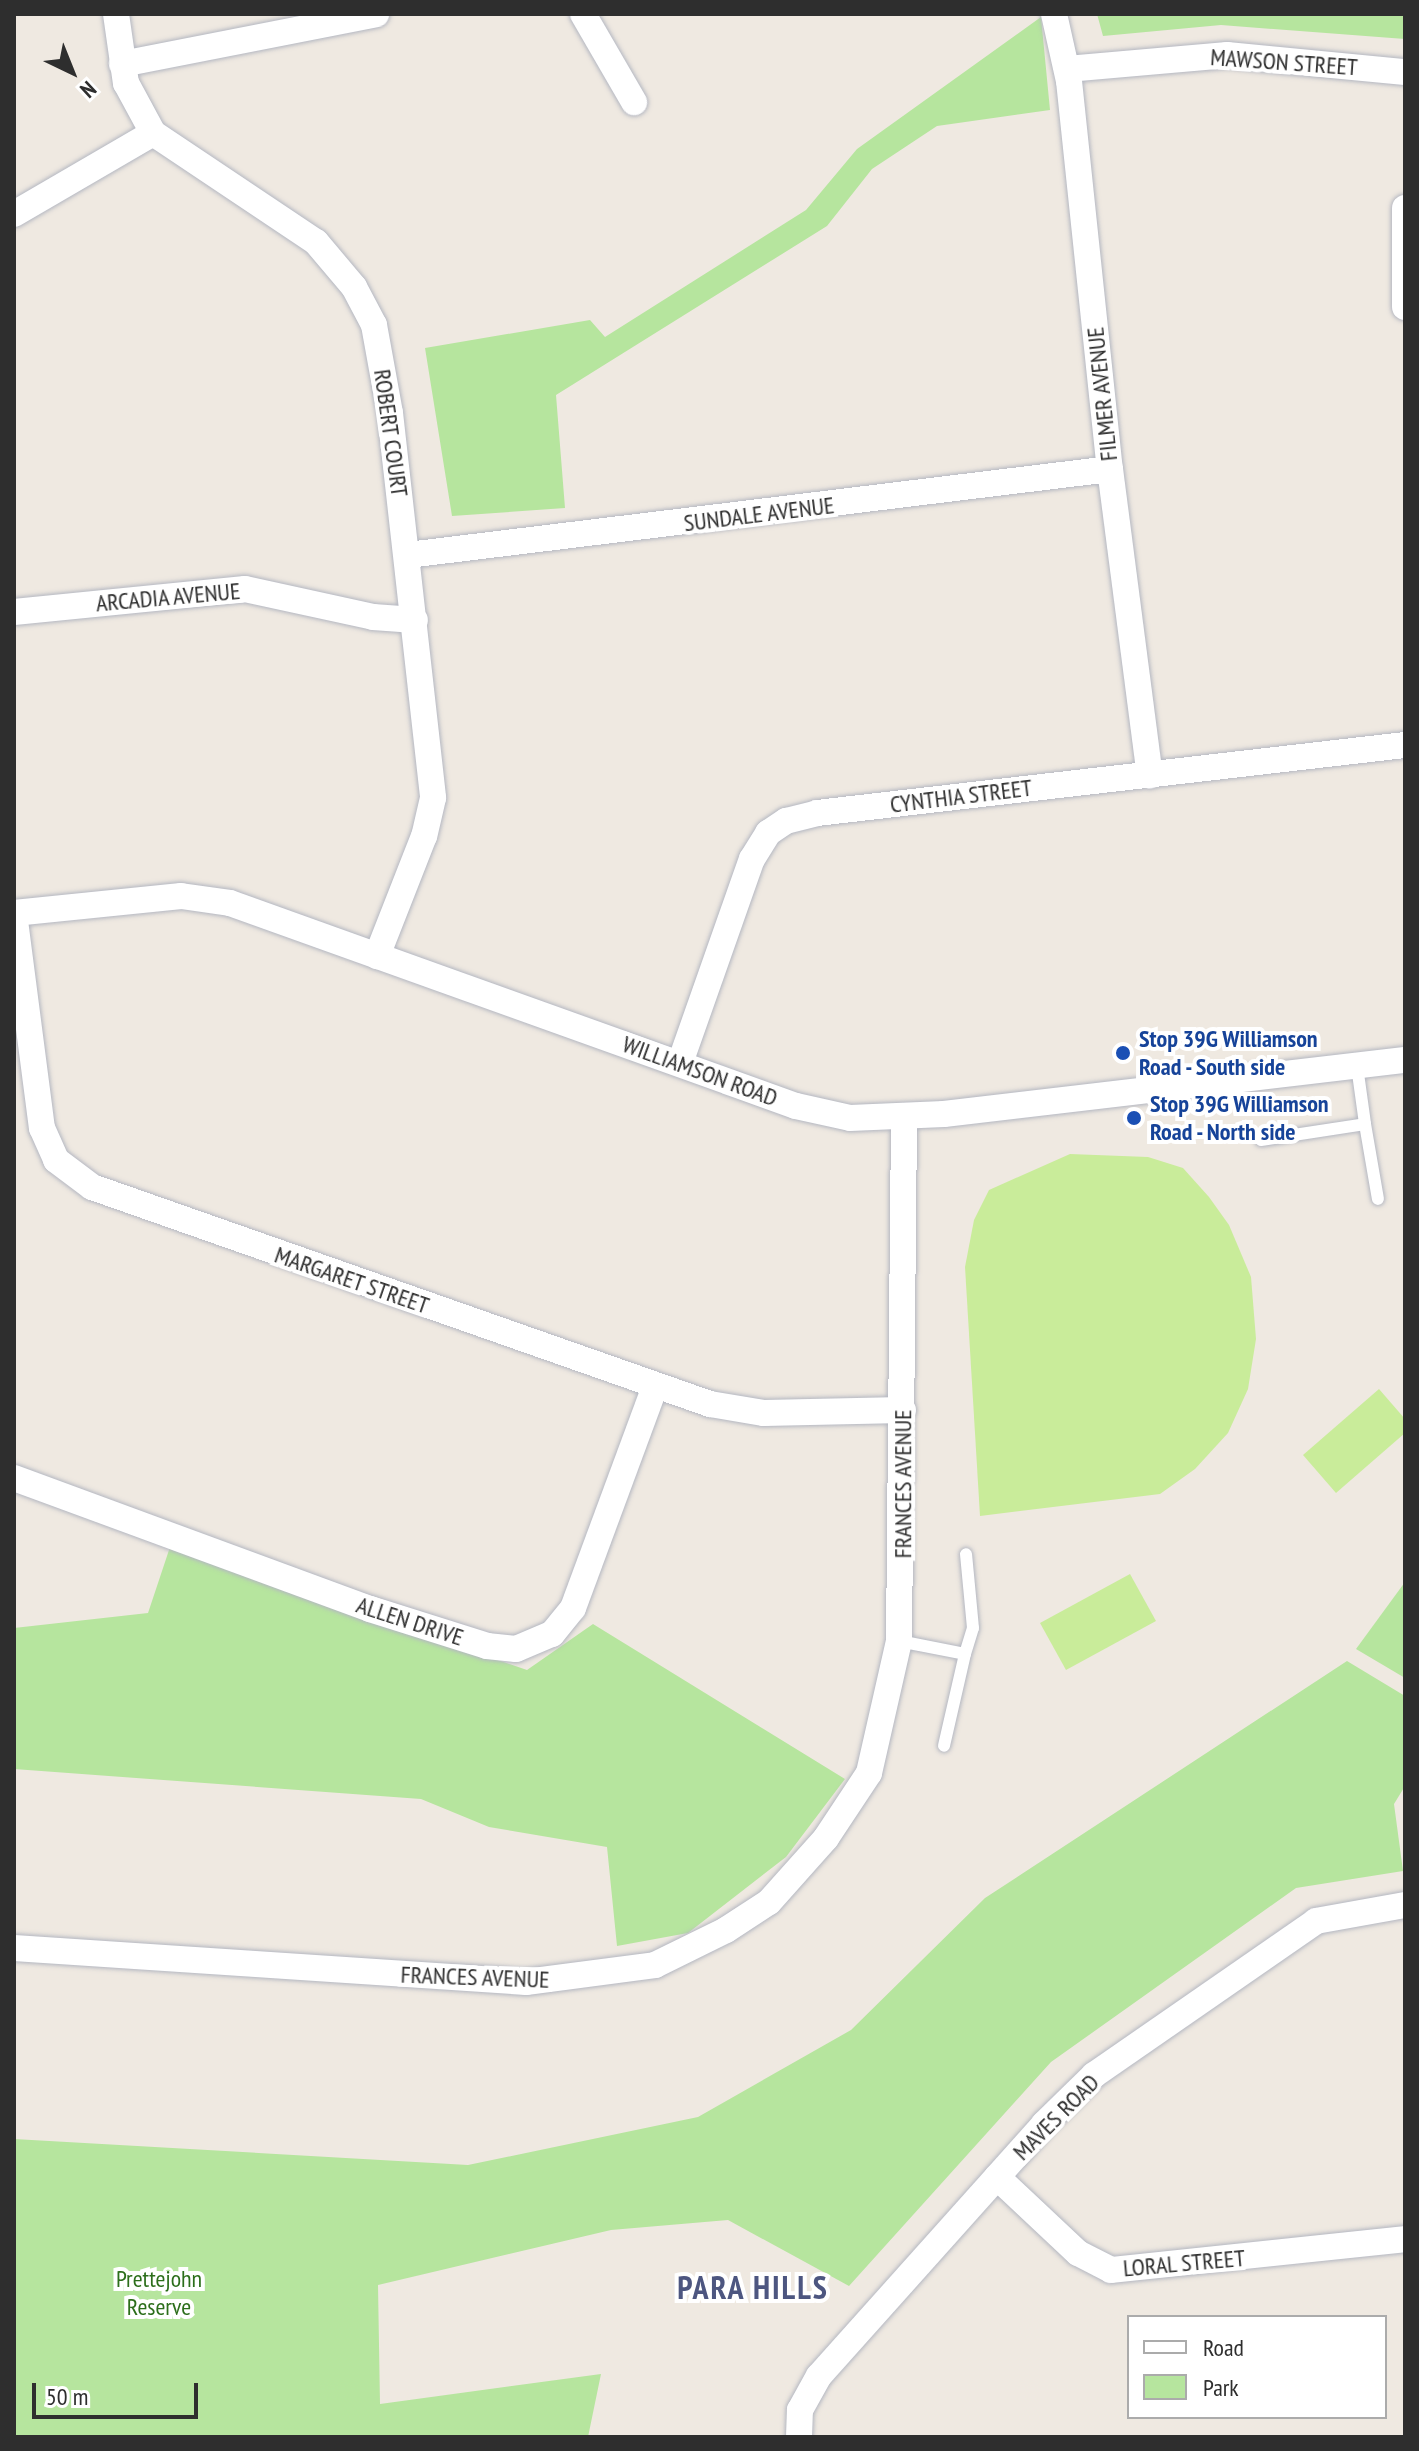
<!DOCTYPE html>
<style>
body{margin:0}
#map{position:relative;width:1419px;height:2451px;overflow:hidden;background:#efe9e1;font-family:"PT Sans Narrow",sans-serif}
div>[style]{position:absolute}
.green>*{inset:0;background:#b6e59e}
.pitch>*{inset:0;background:#c9ec9a}
.roads{filter:drop-shadow(0 0 2px #b4b7c1) drop-shadow(0 0 2px #b4b7c1)}
.lane>*{height:12px;margin:-6px;padding:0 6px;transform-origin:6px;border-radius:6px;background:#fff}
.street>*{height:26px;margin:-13px;padding:0 13px;transform-origin:13px;border-radius:13px;background:#fff}
.dots>*{width:22px;height:22px;translate:-50% -50%;box-sizing:border-box;border:4px solid #fff;border-radius:50%}
span{translate:-50% -50%;white-space:nowrap;text-align:center;line-height:1.15;-webkit-text-stroke:8px #fff;paint-order:stroke}
.street-label{font-size:24px;color:#2e2e2e}
.transit-label{font-size:24px;color:#164399;font-weight:700}
.left{translate:0 -50%;text-align:left}
.park-label{font-size:24px;color:#2c6e1b}
.district-label{font-size:32px;color:#4d5680;font-weight:700;letter-spacing:2px}
.frame{position:absolute;inset:0;border:16px solid #2e2e2e;pointer-events:none}
.legend{position:absolute;left:1127px;top:2315px;width:260px;height:104px;box-sizing:border-box;background:#fff;border:2px solid #ababab;margin:0;padding:10px 14px;list-style:none;font-size:24px;color:#2e2e2e}
.legend li{display:flex;align-items:center;gap:16px;height:40px}
.legend b{width:40px;border:2px solid #ababab}
.north{position:absolute;left:32px;top:32px;width:80px;height:80px;-webkit-text-stroke:6px #fff;paint-order:stroke;rotate:137deg;font-size:22px;font-weight:700;line-height:32px;text-align:center;color:#2e2e2e}
.north::after{content:'';display:block;margin:auto;width:28px;height:36px;background:#2e2e2e;clip-path:polygon(50% 0,100% 100%,50% 72%,0 100%)}
.scale{position:absolute;left:32px;top:2383px;width:166px;height:36px;box-sizing:border-box;border:4px solid #2e2e2e;border-top:0;padding-left:10px;font-size:24px;line-height:28px;white-space:nowrap;color:#2e2e2e;-webkit-text-stroke:6px #fff;paint-order:stroke}
</style>
<div id="map">
<div class="green">
<div style="clip-path:polygon(1097px 14px,1405px 14px,1405px 39px,1221px 25px,1103px 36px)"></div>
<div style="clip-path:polygon(1041px 17px,1050px 110px,937px 126px,872px 169px,827px 226px,556px 395px,565px 508px,452px 516px,425px 348px,590px 320px,605px 337px,806px 210px,857px 149px)"></div>
<div style="clip-path:polygon(170px 1547px,527px 1670px,593px 1624px,845px 1779px,786px 1857px,688px 1933px,617px 1946px,607px 1847px,489px 1827px,421px 1799px,14px 1769px,14px 1628px,148px 1613px)"></div>
<div style="clip-path:polygon(1405px 1582px,1405px 1678px,1356px 1649px)"></div>
<div style="clip-path:polygon(1347px 1661px,1405px 1696px,1405px 1786px,1394px 1804px,1403px 1871px,1296px 1888px,1051px 2062px,849px 2286px,728px 2220px,611px 2230px,378px 2285px,380px 2404px,601px 2374px,588px 2437px,14px 2437px,14px 2139px,468px 2165px,698px 2117px,851px 2030px,985px 1898px)"></div>
</div>
<div class="pitch">
<div style="clip-path:polygon(1070px 1154px,1148px 1157px,1183px 1168px,1209px 1197px,1229px 1225px,1251px 1277px,1256px 1339px,1248px 1389px,1228px 1433px,1195px 1469px,1160px 1494px,980px 1516px,965px 1267px,974px 1220px,989px 1190px)"></div>
<div style="clip-path:polygon(1379px 1389px,1405px 1419px,1405px 1433px,1336px 1493px,1303px 1455px)"></div>
<div style="clip-path:polygon(1130px 1574px,1156px 1621px,1066px 1670px,1040px 1623px)"></div>
</div>
<div class="roads">
<div class="lane">
<div style="left:1357px;top:1066px;width:59px;rotate:82.1deg"></div>
<div style="left:1261px;top:1140px;width:105px;rotate:-8.7deg"></div>
<div style="left:1365px;top:1124px;width:76px;rotate:80.2deg"></div>
<div style="left:899px;top:1641px;width:67px;rotate:11.1deg"></div>
<div style="left:965px;top:1654px;width:94px;rotate:102.9deg"></div>
<div style="left:965px;top:1654px;width:27px;rotate:-73deg"></div>
<div style="left:973px;top:1628px;width:74px;rotate:-95.4deg"></div>
</div>
<div class="street">
<div style="left:116px;top:14px;width:70px;rotate:81.8deg"></div>
<div style="left:126px;top:83px;width:57px;rotate:61.6deg"></div>
<div style="left:153px;top:133px;width:196px;rotate:33.8deg"></div>
<div style="left:316px;top:242px;width:59px;rotate:49.8deg"></div>
<div style="left:354px;top:287px;width:43px;rotate:62.2deg"></div>
<div style="left:374px;top:325px;width:89px;rotate:79.7deg"></div>
<div style="left:390px;top:413px;width:387px;rotate:83.6deg"></div>
<div style="left:433px;top:798px;width:39px;rotate:103deg"></div>
<div style="left:424px;top:836px;width:129px;rotate:111.4deg"></div>
<div style="left:583px;top:14px;width:102px;rotate:59.9deg"></div>
<div style="left:1054px;top:14px;width:69px;rotate:77.4deg"></div>
<div style="left:1069px;top:81px;width:390px;rotate:84deg"></div>
<div style="left:1110px;top:469px;width:309px;rotate:82.6deg"></div>
<div style="left:122px;top:64px;width:259px;rotate:-11.1deg"></div>
<div style="left:1067px;top:69px;width:161px;rotate:-5deg"></div>
<div style="left:1227px;top:55px;width:179px;rotate:5.5deg"></div>
<div style="left:1405px;top:208px;width:99px;rotate:90deg"></div>
<div style="left:14px;top:214px;width:161px;rotate:-30.2deg"></div>
<div style="left:408px;top:555px;width:707px;rotate:-6.98deg"></div>
<div style="left:14px;top:612px;width:232px;rotate:-5.7deg"></div>
<div style="left:245px;top:589px;width:131px;rotate:12.3deg"></div>
<div style="left:373px;top:617px;width:42px;rotate:4.1deg"></div>
<div style="left:14px;top:913px;width:168px;rotate:-5.8deg"></div>
<div style="left:181px;top:896px;width:49px;rotate:8.1deg"></div>
<div style="left:230px;top:903px;width:601px;rotate:19.73deg"></div>
<div style="left:796px;top:1106px;width:55px;rotate:12.5deg"></div>
<div style="left:850px;top:1118px;width:94px;rotate:-2.4deg"></div>
<div style="left:944px;top:1114px;width:464px;rotate:-6.7deg"></div>
<div style="left:14px;top:913px;width:217px;rotate:82.6deg"></div>
<div style="left:42px;top:1128px;width:35px;rotate:66deg"></div>
<div style="left:56px;top:1160px;width:45px;rotate:36.9deg"></div>
<div style="left:92px;top:1187px;width:655px;rotate:19.35deg"></div>
<div style="left:710px;top:1404px;width:55px;rotate:9.5deg"></div>
<div style="left:764px;top:1413px;width:139px;rotate:-1.2deg"></div>
<div style="left:680px;top:1063px;width:216px;rotate:-70.6deg"></div>
<div style="left:752px;top:859px;width:31px;rotate:-58deg"></div>
<div style="left:768px;top:833px;width:22px;rotate:-34deg"></div>
<div style="left:786px;top:821px;width:32px;rotate:-14deg"></div>
<div style="left:817px;top:813px;width:592px;rotate:-6.6deg"></div>
<div style="left:14px;top:1478px;width:379px;rotate:20.2deg"></div>
<div style="left:370px;top:1609px;width:123px;rotate:17.5deg"></div>
<div style="left:487px;top:1646px;width:29px;rotate:6deg"></div>
<div style="left:516px;top:1649px;width:39px;rotate:-23deg"></div>
<div style="left:552px;top:1634px;width:33px;rotate:-51deg"></div>
<div style="left:573px;top:1608px;width:237px;rotate:-69.7deg"></div>
<div style="left:14px;top:1948px;width:513px;rotate:3.8deg"></div>
<div style="left:526px;top:1982px;width:130px;rotate:-7.5deg"></div>
<div style="left:655px;top:1965px;width:79px;rotate:-26.2deg"></div>
<div style="left:726px;top:1930px;width:51px;rotate:-33.1deg"></div>
<div style="left:769px;top:1902px;width:86px;rotate:-48.3deg"></div>
<div style="left:826px;top:1838px;width:78px;rotate:-56.5deg"></div>
<div style="left:869px;top:1773px;width:135px;rotate:-77.2deg"></div>
<div style="left:899px;top:1641px;width:523px;rotate:-89.45deg"></div>
<div style="left:997px;top:2177px;width:111px;rotate:43.2deg"></div>
<div style="left:1078px;top:2253px;width:37px;rotate:27deg"></div>
<div style="left:1111px;top:2270px;width:296px;rotate:-6deg"></div>
<div style="left:799px;top:2437px;width:27px;rotate:-88deg"></div>
<div style="left:800px;top:2410px;width:39px;rotate:-61deg"></div>
<div style="left:819px;top:2376px;width:338px;rotate:-48.2deg"></div>
<div style="left:1044px;top:2124px;width:70px;rotate:-44.4deg"></div>
<div style="left:1094px;top:2075px;width:270px;rotate:-34.7deg"></div>
<div style="left:1316px;top:1921px;width:90px;rotate:-10.2deg"></div>
</div>
</div>
<div class="dots">
<div style="left:1123px;top:1053px;background:#1a4fb4"></div>
<div style="left:1134px;top:1118px;background:#1a4fb4"></div>
</div>
<div class="street-label">
<span style="left:1284px;top:62px;rotate:4deg">MAWSON STREET</span>
<span style="left:1102px;top:394px;rotate:-96deg">FILMER AVENUE</span>
<span style="left:391px;top:433px;rotate:82deg">ROBERT COURT</span>
<span style="left:759px;top:514px;rotate:-7deg">SUNDALE AVENUE</span>
<span style="left:168px;top:597px;rotate:-5deg">ARCADIA AVENUE</span>
<span style="left:961px;top:796px;rotate:-7deg">CYNTHIA STREET</span>
<span style="left:700px;top:1071px;rotate:20deg">WILLIAMSON ROAD</span>
<span style="left:352px;top:1280px;rotate:19deg">MARGARET STREET</span>
<span style="left:903px;top:1484px;rotate:-90deg">FRANCES AVENUE</span>
<span style="left:410px;top:1621px;rotate:18deg">ALLEN DRIVE</span>
<span style="left:475px;top:1977px;rotate:2deg">FRANCES AVENUE</span>
<span style="left:1056px;top:2117px;rotate:-45deg">MAVES ROAD</span>
<span style="left:1184px;top:2263px;rotate:-5deg">LORAL STREET</span>
</div>
<div class="transit-label">
<span class="left" style="left:1139px;top:1053px">Stop 39G Williamson<br>Road - South side</span>
<span class="left" style="left:1150px;top:1118px">Stop 39G Williamson<br>Road - North side</span>
</div>
<div class="park-label">
<span style="left:159px;top:2293px">Prettejohn<br>Reserve</span>
</div>
<div class="district-label">
<span style="left:753px;top:2287px">PARA HILLS</span>
</div>
<div class="frame"></div>
<ul class="legend">
<li><b style="height:10px;background:#fff"></b>Road</li>
<li><b style="height:22px;background:#b6e59e"></b>Park</li>
</ul>
<div class="north">N</div>
<div class="scale">50 m</div>
</div>
